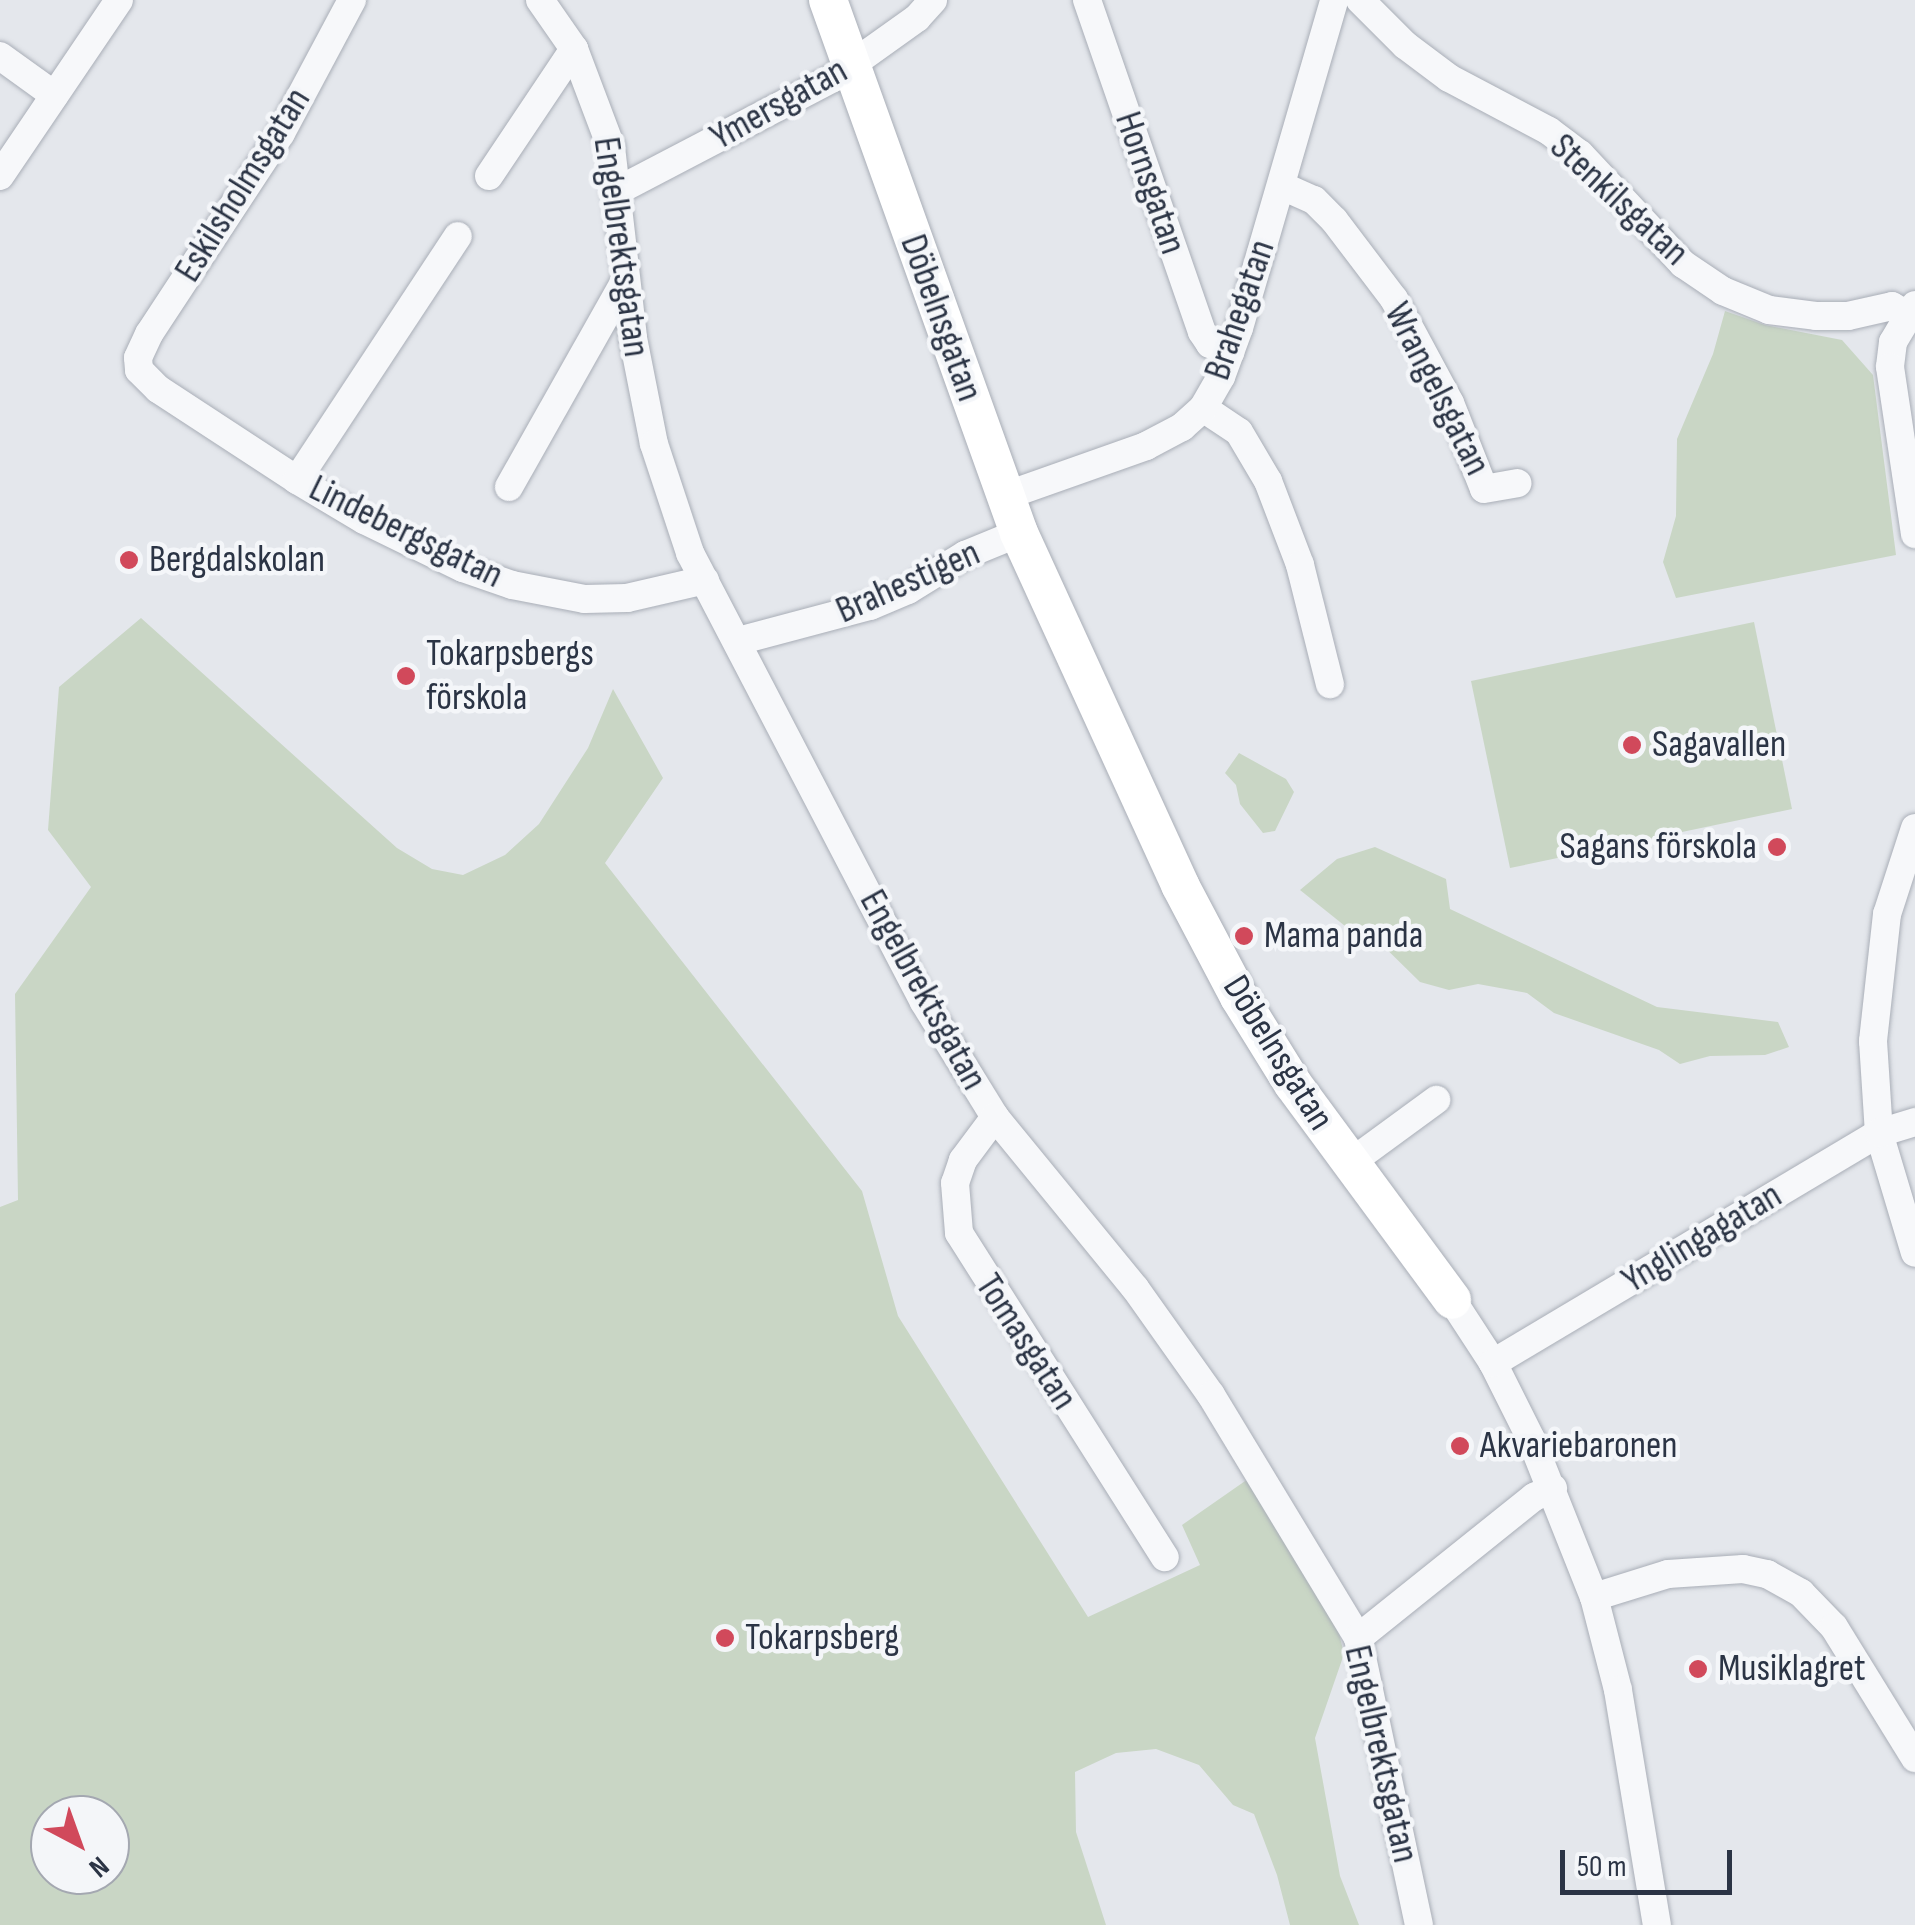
<!DOCTYPE html>
<meta charset="utf-8">
<style>
body{margin:0}
#map{position:relative;width:1915px;height:1925px;overflow:hidden;background:#e4e7ec;font-family:"Sofia Sans Condensed",sans-serif}
div>[style]{position:absolute}
.green>*{inset:0;background:#c9d6c5}
.roads{filter:drop-shadow(0 0 2px #a9aeb7) drop-shadow(0 0 2px #a9aeb7)}
.street>*{height:28px;margin:-14px;padding:0 14px;transform-origin:14px;border-radius:14px;background:#f7f8fa}
.secondary>*{height:38px;margin:-19px;padding:0 19px;transform-origin:19px;border-radius:19px;background:#fff}
.dots>*{width:28px;height:28px;translate:-50% -50%;box-sizing:border-box;border:5px solid #f4f6f9;border-radius:50%}
span{translate:-50% -50%;white-space:nowrap;text-align:center;line-height:1.15;-webkit-text-stroke:9px #f4f6f9;paint-order:stroke}
.street-label{font-size:38px;color:#2b3445}
.poi-label{font-size:38px;color:#2b3445}
.left{translate:0 -50%;text-align:left}
.right{translate:-100% -50%;text-align:right}
.north{position:absolute;left:30px;top:1795px;width:100px;height:100px;box-sizing:border-box;background:#f4f6f9;border:2px solid #a4a8b1;border-radius:50%;rotate:139deg;font-size:28px;font-weight:700;line-height:40px;text-align:center;color:#2b3445}
.north::after{content:'';display:block;margin:auto;width:35px;height:45px;background:#d1495b;clip-path:polygon(50% 0,100% 100%,50% 72%,0 100%)}
.scale{position:absolute;left:1560px;top:1850px;width:172px;height:45px;box-sizing:border-box;border:5px solid #2b3445;border-top:0;padding-left:12px;font-size:30px;line-height:35px;white-space:nowrap;color:#2b3445;-webkit-text-stroke:8px #f4f6f9;paint-order:stroke}
</style>
<div id="map">
<div class="green">
<div style="clip-path:polygon(1725px 311px,1765px 325px,1842px 340px,1873px 375px,1896px 555px,1676px 598px,1663px 562px,1676px 516px,1677px 439px,1713px 354px)"></div>
<div style="clip-path:polygon(evenodd,141px 618px,397px 848px,432px 869px,463px 875px,505px 855px,539px 824px,588px 748px,613px 689px,663px 778px,605px 863px,862px 1191px,898px 1316px,1088px 1617px,1200px 1565px,1182px 1525px,1248px 1479px,1338px 1629px,1344px 1654px,1315px 1738px,1340px 1876px,1359px 1925px,1290px 1925px,1277px 1875px,1254px 1814px,1233px 1805px,1199px 1765px,1156px 1749px,1116px 1753px,1075px 1772px,1076px 1832px,1106px 1925px,0 1925px,0 1207px,18px 1200px,15px 994px,91px 887px,48px 830px,59px 687px,141px 618px,50px 1815px,110px 1815px,110px 1875px,50px 1875px,50px 1815px)"></div>
<div style="clip-path:polygon(1754px 622px,1792px 809px,1510px 868px,1471px 681px)"></div>
<div style="clip-path:polygon(1239px 753px,1286px 779px,1294px 792px,1275px 831px,1263px 833px,1240px 804px,1236px 785px,1225px 773px)"></div>
<div style="clip-path:polygon(1375px 847px,1446px 879px,1450px 909px,1657px 1007px,1778px 1022px,1789px 1047px,1765px 1055px,1710px 1056px,1680px 1064px,1659px 1050px,1554px 1013px,1527px 993px,1478px 984px,1449px 990px,1420px 982px,1366px 929px,1345px 926px,1300px 890px,1337px 859px)"></div>
</div>
<div class="roads">
<div class="street">
<div style="left:352px;top:0;width:151px;rotate:118.1deg"></div>
<div style="left:281px;top:133px;width:240px;rotate:123.3deg"></div>
<div style="left:149px;top:334px;width:26px;rotate:115deg"></div>
<div style="left:138px;top:358px;width:12px;rotate:85deg"></div>
<div style="left:139px;top:370px;width:27px;rotate:45deg"></div>
<div style="left:158px;top:389px;width:166px;rotate:33.2deg"></div>
<div style="left:297px;top:480px;width:78px;rotate:30.8deg"></div>
<div style="left:364px;top:520px;width:110px;rotate:25.9deg"></div>
<div style="left:463px;top:568px;width:52px;rotate:19.1deg"></div>
<div style="left:512px;top:585px;width:74px;rotate:10.9deg"></div>
<div style="left:585px;top:599px;width:42px;rotate:-1.4deg"></div>
<div style="left:627px;top:598px;width:80px;rotate:-13deg"></div>
<div style="left:540px;top:0;width:60px;rotate:55.2deg"></div>
<div style="left:574px;top:49px;width:105px;rotate:69.3deg"></div>
<div style="left:611px;top:147px;width:192px;rotate:83.4deg"></div>
<div style="left:633px;top:338px;width:108px;rotate:78.8deg"></div>
<div style="left:654px;top:444px;width:115px;rotate:71.7deg"></div>
<div style="left:690px;top:553px;width:506px;rotate:62.47deg"></div>
<div style="left:924px;top:1002px;width:135px;rotate:58.3deg"></div>
<div style="left:995px;top:1117px;width:221px;rotate:50.7deg"></div>
<div style="left:1135px;top:1288px;width:131px;rotate:54.6deg"></div>
<div style="left:1211px;top:1395px;width:284px;rotate:58.8deg"></div>
<div style="left:1358px;top:1638px;width:293px;rotate:78deg"></div>
<div style="left:1087px;top:0;width:351px;rotate:70.9deg"></div>
<div style="left:1202px;top:332px;width:14px;rotate:56deg"></div>
<div style="left:1210px;top:344px;width:22px;rotate:22deg"></div>
<div style="left:1360px;top:0;width:64px;rotate:45deg"></div>
<div style="left:1405px;top:45px;width:55px;rotate:36.9deg"></div>
<div style="left:1449px;top:78px;width:113px;rotate:27.9deg"></div>
<div style="left:1549px;top:131px;width:39px;rotate:37deg"></div>
<div style="left:1580px;top:154px;width:151px;rotate:46.9deg"></div>
<div style="left:1683px;top:264px;width:48px;rotate:34deg"></div>
<div style="left:1723px;top:291px;width:50px;rotate:22.4deg"></div>
<div style="left:1769px;top:310px;width:47px;rotate:7.3deg"></div>
<div style="left:1816px;top:316px;width:32px"></div>
<div style="left:1848px;top:316px;width:45px;rotate:-12.8deg"></div>
<div style="left:1892px;top:306px;width:17px;rotate:31deg"></div>
<div style="left:0;top:56px;width:67px;rotate:35.8deg"></div>
<div style="left:0;top:176px;width:212px;rotate:-55.9deg"></div>
<div style="left:489px;top:176px;width:153px;rotate:-56.2deg"></div>
<div style="left:1282px;top:186px;width:35px;rotate:24deg"></div>
<div style="left:1314px;top:200px;width:28px;rotate:45deg"></div>
<div style="left:1334px;top:220px;width:99px;rotate:52.8deg"></div>
<div style="left:1394px;top:299px;width:118px;rotate:61.7deg"></div>
<div style="left:1450px;top:403px;width:92px;rotate:68.4deg"></div>
<div style="left:1484px;top:489px;width:34px;rotate:-10deg"></div>
<div style="left:615px;top:192px;width:246px;rotate:-27.6deg"></div>
<div style="left:833px;top:78px;width:103px;rotate:-35.5deg"></div>
<div style="left:917px;top:18px;width:24px;rotate:-48deg"></div>
<div style="left:1915px;top:305px;width:43px;rotate:120.7deg"></div>
<div style="left:1893px;top:342px;width:25px;rotate:97deg"></div>
<div style="left:1890px;top:367px;width:169px;rotate:81.5deg"></div>
<div style="left:1203px;top:408px;width:43px;rotate:33.7deg"></div>
<div style="left:1239px;top:432px;width:57px;rotate:59.4deg"></div>
<div style="left:1268px;top:481px;width:90px;rotate:69.1deg"></div>
<div style="left:1300px;top:565px;width:123px;rotate:75.9deg"></div>
<div style="left:297px;top:480px;width:292px;rotate:-56.6deg"></div>
<div style="left:509px;top:487px;width:234px;rotate:-60.6deg"></div>
<div style="left:1005px;top:496px;width:150px;rotate:-19.5deg"></div>
<div style="left:1146px;top:446px;width:41px;rotate:-27.8deg"></div>
<div style="left:1182px;top:427px;width:28px;rotate:-42deg"></div>
<div style="left:1203px;top:408px;width:36px;rotate:-60deg"></div>
<div style="left:1221px;top:377px;width:52px;rotate:-69.8deg"></div>
<div style="left:1239px;top:328px;width:341px;rotate:-73.8deg"></div>
<div style="left:738px;top:641px;width:137px;rotate:-14.9deg"></div>
<div style="left:870px;top:606px;width:41px;rotate:-22.8deg"></div>
<div style="left:908px;top:590px;width:67px;rotate:-31.6deg"></div>
<div style="left:965px;top:555px;width:58px;rotate:-22.2deg"></div>
<div style="left:1915px;top:828px;width:90px;rotate:108deg"></div>
<div style="left:1887px;top:914px;width:128px;rotate:96.3deg"></div>
<div style="left:1873px;top:1041px;width:92px;rotate:86.3deg"></div>
<div style="left:1879px;top:1133px;width:125px;rotate:73.3deg"></div>
<div style="left:995px;top:1117px;width:54px;rotate:126.7deg"></div>
<div style="left:963px;top:1160px;width:24px;rotate:109deg"></div>
<div style="left:955px;top:1183px;width:50px;rotate:85.4deg"></div>
<div style="left:959px;top:1233px;width:384px;rotate:57.6deg"></div>
<div style="left:1350px;top:1163px;width:107px;rotate:-36.2deg"></div>
<div style="left:1452px;top:1300px;width:75px;rotate:56.9deg"></div>
<div style="left:1493px;top:1363px;width:85px;rotate:63.4deg"></div>
<div style="left:1531px;top:1439px;width:170px;rotate:68.3deg"></div>
<div style="left:1594px;top:1597px;width:96px;rotate:75.5deg"></div>
<div style="left:1618px;top:1690px;width:238px;rotate:80.6deg"></div>
<div style="left:1493px;top:1363px;width:449px;rotate:-30.8deg"></div>
<div style="left:1879px;top:1133px;width:38px;rotate:-17deg"></div>
<div style="left:1594px;top:1597px;width:77px;rotate:-17.3deg"></div>
<div style="left:1668px;top:1574px;width:75px;rotate:-3.8deg"></div>
<div style="left:1743px;top:1569px;width:25px;rotate:12deg"></div>
<div style="left:1767px;top:1574px;width:39px;rotate:29deg"></div>
<div style="left:1801px;top:1593px;width:47px;rotate:45.9deg"></div>
<div style="left:1834px;top:1627px;width:154px;rotate:58.3deg"></div>
<div style="left:1358px;top:1638px;width:226px;rotate:-38.7deg"></div>
<div style="left:1534px;top:1497px;width:21px;rotate:-25deg"></div>
</div>
<div class="secondary">
<div style="left:828px;top:0;width:566px;rotate:70.28deg"></div>
<div style="left:1019px;top:533px;width:387px;rotate:65.4deg"></div>
<div style="left:1180px;top:885px;width:127px;rotate:62.2deg"></div>
<div style="left:1239px;top:997px;width:102px;rotate:58.2deg"></div>
<div style="left:1293px;top:1084px;width:268px;rotate:53.6deg"></div>
</div>
</div>
<div class="dots">
<div style="left:129px;top:560px;background:#d1495b"></div>
<div style="left:406px;top:676px;background:#d1495b"></div>
<div style="left:1632px;top:745px;background:#d1495b"></div>
<div style="left:1777px;top:847px;background:#d1495b"></div>
<div style="left:1244px;top:936px;background:#d1495b"></div>
<div style="left:1460px;top:1446px;background:#d1495b"></div>
<div style="left:725px;top:1638px;background:#d1495b"></div>
<div style="left:1698px;top:1669px;background:#d1495b"></div>
</div>
<div class="street-label">
<span style="left:779px;top:104px;rotate:-29deg">Ymersgatan</span>
<span style="left:1150px;top:183px;rotate:71deg">Hornsgatan</span>
<span style="left:243px;top:185px;rotate:-58deg">Eskilsholmsgatan</span>
<span style="left:1619px;top:200px;rotate:43deg">Stenkilsgatan</span>
<span style="left:621px;top:247px;rotate:82deg">Engelbrektsgatan</span>
<span style="left:1240px;top:310px;rotate:-71deg">Brahegatan</span>
<span style="left:941px;top:318px;rotate:70deg">Döbelnsgatan</span>
<span style="left:1437px;top:389px;rotate:63deg">Wrangelsgatan</span>
<span style="left:406px;top:532px;rotate:26deg">Lindebergsgatan</span>
<span style="left:908px;top:582px;rotate:-24deg">Brahestigen</span>
<span style="left:923px;top:990px;rotate:61deg">Engelbrektsgatan</span>
<span style="left:1278px;top:1053px;rotate:58deg">Döbelnsgatan</span>
<span style="left:1702px;top:1238px;rotate:-31deg">Ynglingagatan</span>
<span style="left:1026px;top:1342px;rotate:57deg">Tomasgatan</span>
<span style="left:1381px;top:1754px;rotate:77deg">Engelbrektsgatan</span>
</div>
<div class="poi-label">
<span class="left" style="left:149px;top:560px">Bergdalskolan</span>
<span class="left" style="left:426px;top:676px">Tokarpsbergs<br>förskola</span>
<span class="left" style="left:1652px;top:745px">Sagavallen</span>
<span class="right" style="left:1757px;top:847px">Sagans förskola</span>
<span class="left" style="left:1264px;top:936px">Mama panda</span>
<span class="left" style="left:1480px;top:1446px">Akvariebaronen</span>
<span class="left" style="left:745px;top:1638px">Tokarpsberg</span>
<span class="left" style="left:1718px;top:1669px">Musiklagret</span>
</div>
<div class="north">N</div>
<div class="scale">50 m</div>
</div>
